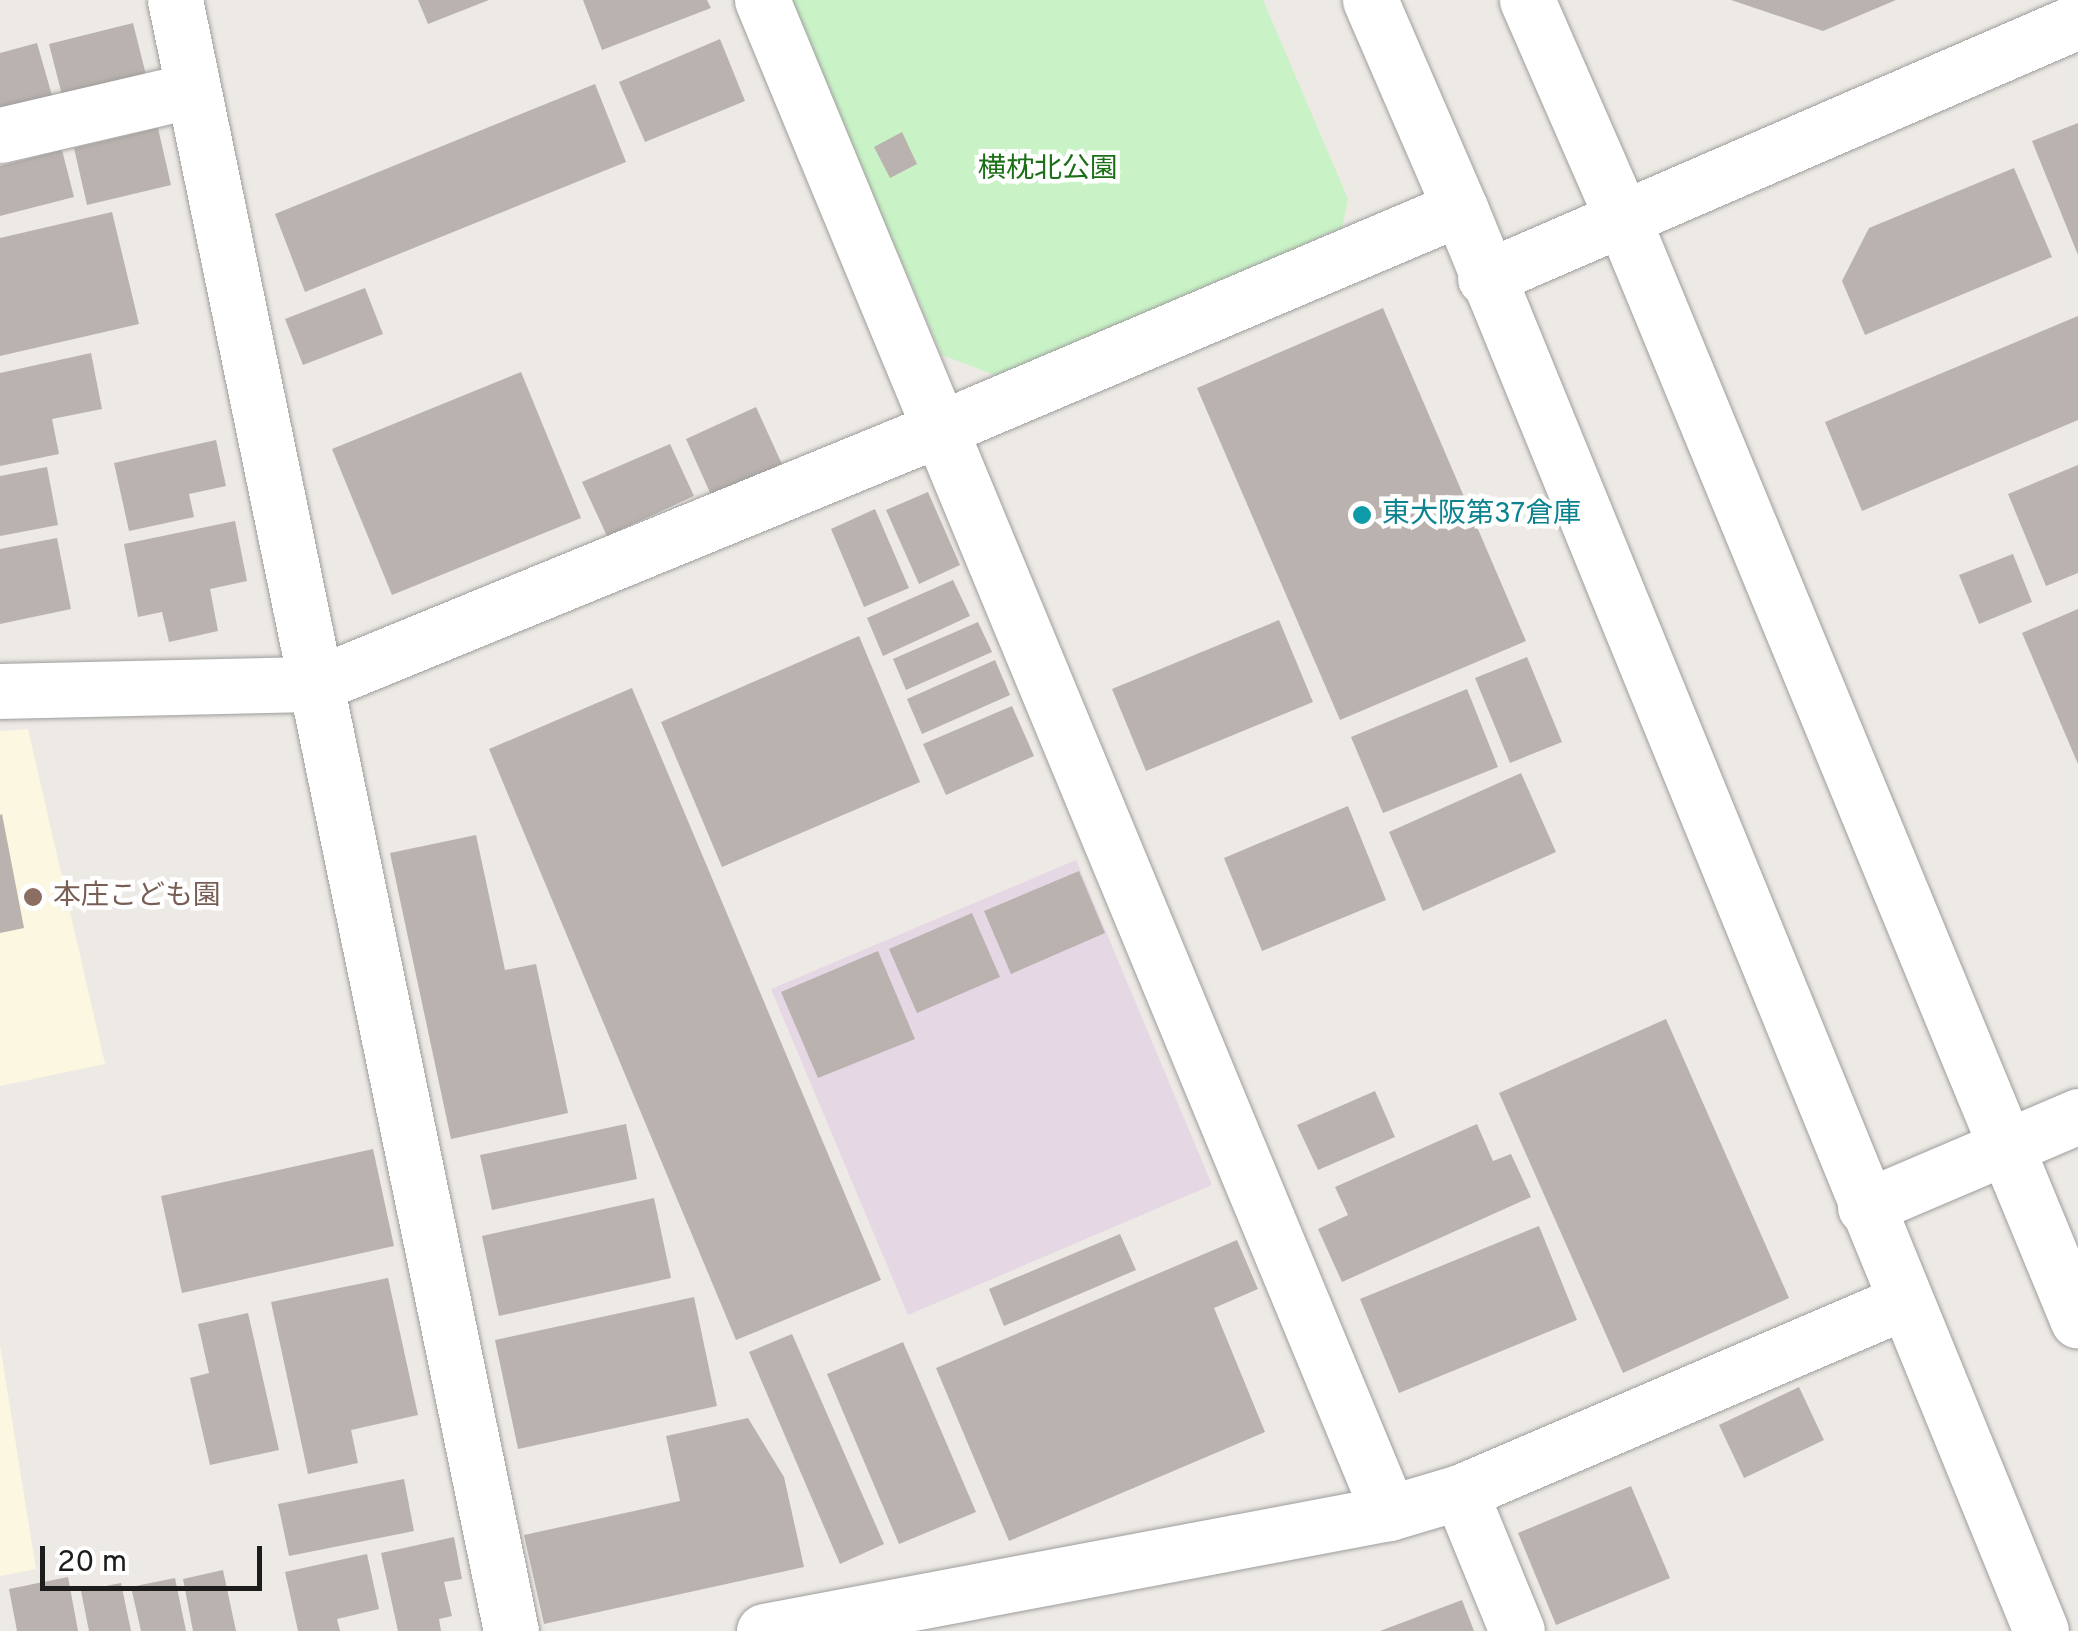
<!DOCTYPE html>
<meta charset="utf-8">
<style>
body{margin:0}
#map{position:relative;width:2078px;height:1631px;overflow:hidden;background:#ede9e4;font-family:Overpass,"Noto Sans JP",sans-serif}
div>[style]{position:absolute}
.industrial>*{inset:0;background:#e6d7e5}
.education>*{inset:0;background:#fbf7e0}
.park>*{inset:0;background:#c9f3c6}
.building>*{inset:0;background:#bab2ae}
.roads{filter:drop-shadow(0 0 2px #9e9e9e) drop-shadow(0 0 2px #9e9e9e)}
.minor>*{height:55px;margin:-27.5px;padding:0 27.5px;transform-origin:27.5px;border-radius:27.5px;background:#fff}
.dots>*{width:28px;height:28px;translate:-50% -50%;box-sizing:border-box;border:5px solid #fff;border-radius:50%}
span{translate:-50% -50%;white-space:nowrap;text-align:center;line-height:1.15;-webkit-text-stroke:9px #fff;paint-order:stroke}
.park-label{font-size:28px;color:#1d6f18}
.culture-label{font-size:28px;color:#0d838f}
.left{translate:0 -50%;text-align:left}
.education-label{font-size:28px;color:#785e54}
.scale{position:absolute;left:40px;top:1546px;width:222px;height:45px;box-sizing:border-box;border:5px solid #1d1d1d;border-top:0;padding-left:12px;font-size:30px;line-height:35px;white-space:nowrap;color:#1d1d1d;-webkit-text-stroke:8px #fff;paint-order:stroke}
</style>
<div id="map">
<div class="industrial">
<div style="clip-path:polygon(1076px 860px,1212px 1185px,908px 1315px,771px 989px)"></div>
</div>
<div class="education">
<div style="clip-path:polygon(28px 729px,105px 1064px,0 1086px,0 731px)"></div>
<div style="clip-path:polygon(0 1345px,36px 1569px,0 1576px)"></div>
</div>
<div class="park">
<div style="clip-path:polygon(789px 0,1263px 0,1348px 199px,1342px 228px,1000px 377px,942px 355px)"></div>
</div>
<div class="building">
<div style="clip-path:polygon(418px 0,489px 0,428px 24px)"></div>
<div style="clip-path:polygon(583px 0,707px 0,711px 8px,602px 50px)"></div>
<div style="clip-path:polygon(1731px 0,1896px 0,1823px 31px)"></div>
<div style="clip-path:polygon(133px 23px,148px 83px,64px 103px,49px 44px)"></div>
<div style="clip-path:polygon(720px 39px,745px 101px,645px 142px,619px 82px)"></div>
<div style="clip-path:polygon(37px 43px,53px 99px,0 113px,0 53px)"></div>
<div style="clip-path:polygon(595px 84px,626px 162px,305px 292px,275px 214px)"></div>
<div style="clip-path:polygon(2078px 123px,2078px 255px,2032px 141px)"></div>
<div style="clip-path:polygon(158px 128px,171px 185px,87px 205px,74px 148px)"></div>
<div style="clip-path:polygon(902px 132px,917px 164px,890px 178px,874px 147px)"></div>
<div style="clip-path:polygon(62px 150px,74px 197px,0 216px,0 166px)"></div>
<div style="clip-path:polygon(2014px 168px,2052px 257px,1865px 335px,1842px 281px,1869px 228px)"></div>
<div style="clip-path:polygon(112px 212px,139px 324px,0 356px,0 238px)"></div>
<div style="clip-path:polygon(365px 288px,383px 334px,303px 365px,285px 319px)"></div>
<div style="clip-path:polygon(1383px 308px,1526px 641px,1340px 720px,1197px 388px)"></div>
<div style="clip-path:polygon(2078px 316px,2078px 420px,1862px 511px,1825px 422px)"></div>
<div style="clip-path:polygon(91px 353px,102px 409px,52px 419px,59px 454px,0 466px,0 373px)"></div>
<div style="clip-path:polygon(521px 372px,581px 518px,392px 595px,332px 449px)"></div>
<div style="clip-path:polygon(756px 407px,782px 464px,712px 497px,686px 439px)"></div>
<div style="clip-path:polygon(216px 440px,226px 486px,189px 494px,194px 517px,129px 531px,114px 463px)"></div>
<div style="clip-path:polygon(670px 444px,694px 496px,607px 536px,582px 482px)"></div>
<div style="clip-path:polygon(2078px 465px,2078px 573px,2046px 586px,2008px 494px)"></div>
<div style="clip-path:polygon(47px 467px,58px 525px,0 536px,0 476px)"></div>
<div style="clip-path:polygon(928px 492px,960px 565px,919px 584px,886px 510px)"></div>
<div style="clip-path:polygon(875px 509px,909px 588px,864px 607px,831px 529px)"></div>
<div style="clip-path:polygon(235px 521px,247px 581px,210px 589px,218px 631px,169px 642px,162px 612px,138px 617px,124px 544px)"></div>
<div style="clip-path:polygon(57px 538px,71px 609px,0 624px,0 549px)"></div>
<div style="clip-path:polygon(2013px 554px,2032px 602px,1979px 624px,1959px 575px)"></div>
<div style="clip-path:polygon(953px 580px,970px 616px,883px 656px,867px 618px)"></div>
<div style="clip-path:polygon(2078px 609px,2078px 764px,2022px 633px)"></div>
<div style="clip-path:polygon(1279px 620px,1313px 702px,1146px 771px,1112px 689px)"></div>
<div style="clip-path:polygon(978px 622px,992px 652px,906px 690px,893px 659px)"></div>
<div style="clip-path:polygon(859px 636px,920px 782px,722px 867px,661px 722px)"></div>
<div style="clip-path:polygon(1527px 657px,1562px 742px,1510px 763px,1475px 678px)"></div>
<div style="clip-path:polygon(995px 660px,1010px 695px,922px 734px,907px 699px)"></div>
<div style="clip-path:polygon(632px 688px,881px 1280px,736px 1340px,489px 749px)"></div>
<div style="clip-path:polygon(1467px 689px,1498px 767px,1383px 813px,1351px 737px)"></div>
<div style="clip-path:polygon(1012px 706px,1034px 756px,946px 795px,923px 744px)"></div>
<div style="clip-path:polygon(1521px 773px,1556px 852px,1423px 911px,1389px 832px)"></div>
<div style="clip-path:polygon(1348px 806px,1386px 900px,1262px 951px,1224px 858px)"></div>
<div style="clip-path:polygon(2px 814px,24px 928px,0 933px,0 815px)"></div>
<div style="clip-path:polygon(476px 835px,505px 970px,536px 964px,568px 1113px,451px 1139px,390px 853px)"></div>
<div style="clip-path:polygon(1079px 871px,1105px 933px,1011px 974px,984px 911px)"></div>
<div style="clip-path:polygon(972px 913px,1000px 977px,917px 1013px,889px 949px)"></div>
<div style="clip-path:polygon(878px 951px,915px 1039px,818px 1078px,781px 992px)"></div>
<div style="clip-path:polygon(1666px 1019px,1789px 1298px,1623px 1373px,1499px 1093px)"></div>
<div style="clip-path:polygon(1375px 1091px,1395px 1137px,1318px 1170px,1297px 1125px)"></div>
<div style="clip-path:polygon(626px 1124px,637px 1179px,492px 1210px,480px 1155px)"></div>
<div style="clip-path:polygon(1477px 1124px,1493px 1161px,1511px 1154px,1531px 1197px,1342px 1282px,1318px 1229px,1348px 1215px,1335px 1187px)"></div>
<div style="clip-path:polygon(373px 1149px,394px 1246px,182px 1293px,161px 1196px)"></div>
<div style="clip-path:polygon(654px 1198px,671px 1278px,499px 1316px,482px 1236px)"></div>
<div style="clip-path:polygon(1539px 1226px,1577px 1320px,1399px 1393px,1360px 1299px)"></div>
<div style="clip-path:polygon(1120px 1234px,1136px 1270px,1004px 1326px,989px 1289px)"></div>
<div style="clip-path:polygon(1237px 1240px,1258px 1289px,1214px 1308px,1265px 1432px,1009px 1541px,936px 1368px)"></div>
<div style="clip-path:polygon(388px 1278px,418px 1415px,351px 1430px,358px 1463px,308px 1474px,271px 1302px)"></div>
<div style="clip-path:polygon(694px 1297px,717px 1406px,518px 1449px,495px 1340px)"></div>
<div style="clip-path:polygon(248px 1313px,279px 1450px,210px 1465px,190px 1378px,209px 1373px,198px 1324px)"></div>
<div style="clip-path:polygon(792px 1334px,884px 1544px,840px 1564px,749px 1352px)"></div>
<div style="clip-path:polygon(903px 1342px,976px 1512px,899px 1544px,827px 1374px)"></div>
<div style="clip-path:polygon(1799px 1387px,1824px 1440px,1744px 1478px,1719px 1425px)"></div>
<div style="clip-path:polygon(748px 1418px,784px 1477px,804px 1567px,544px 1624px,524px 1535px,680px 1501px,666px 1436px)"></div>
<div style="clip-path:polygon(404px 1479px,414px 1531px,289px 1556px,278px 1504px)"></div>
<div style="clip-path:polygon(1631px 1486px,1670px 1578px,1556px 1625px,1518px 1533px)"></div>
<div style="clip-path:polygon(454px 1537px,462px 1579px,444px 1582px,452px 1616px,439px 1619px,441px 1631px,398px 1631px,381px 1553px)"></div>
<div style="clip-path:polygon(367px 1554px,379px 1609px,337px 1619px,340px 1631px,298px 1631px,285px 1572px)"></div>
<div style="clip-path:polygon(223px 1570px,236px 1631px,193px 1631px,183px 1579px)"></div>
<div style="clip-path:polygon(68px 1577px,78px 1631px,17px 1631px,9px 1589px)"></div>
<div style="clip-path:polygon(175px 1578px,186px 1631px,141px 1631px,131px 1587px)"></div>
<div style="clip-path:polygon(121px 1583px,131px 1631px,89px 1631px,81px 1591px)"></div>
<div style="clip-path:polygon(1462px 1600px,1474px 1631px,1380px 1631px)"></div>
</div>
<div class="roads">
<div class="minor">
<div style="left:175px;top:0;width:1665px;rotate:78.36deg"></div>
<div style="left:762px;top:0;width:1638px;rotate:67.49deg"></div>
<div style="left:1370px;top:0;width:227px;rotate:66.6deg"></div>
<div style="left:1460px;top:208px;width:1537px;rotate:67.79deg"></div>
<div style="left:1527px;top:0;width:237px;rotate:66.4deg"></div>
<div style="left:1622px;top:217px;width:1194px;rotate:67.56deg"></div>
<div style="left:0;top:135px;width:198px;rotate:-13.1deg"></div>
<div style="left:1485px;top:278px;width:646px;rotate:-23.43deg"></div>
<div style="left:0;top:691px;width:317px;rotate:-1.3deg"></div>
<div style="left:317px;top:684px;width:670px;rotate:-22.28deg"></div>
<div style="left:937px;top:430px;width:568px;rotate:-23deg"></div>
<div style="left:1865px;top:1207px;width:232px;rotate:-23.1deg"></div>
<div style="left:1460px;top:1492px;width:150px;rotate:67.7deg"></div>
<div style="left:764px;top:1631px;width:636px;rotate:-10.69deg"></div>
<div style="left:1389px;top:1513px;width:74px;rotate:-16.5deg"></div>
<div style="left:1460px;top:1492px;width:482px;rotate:-23.2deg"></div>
</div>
</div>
<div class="dots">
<div style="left:1362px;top:515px;background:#0f9aa8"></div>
<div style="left:33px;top:897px;background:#8d6e63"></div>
</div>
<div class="park-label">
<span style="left:1048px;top:170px">横枕北公園</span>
</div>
<div class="culture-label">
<span class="left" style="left:1382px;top:515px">東大阪第37倉庫</span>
</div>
<div class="education-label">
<span class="left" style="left:53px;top:897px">本庄こども園</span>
</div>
<div class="scale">20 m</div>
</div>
